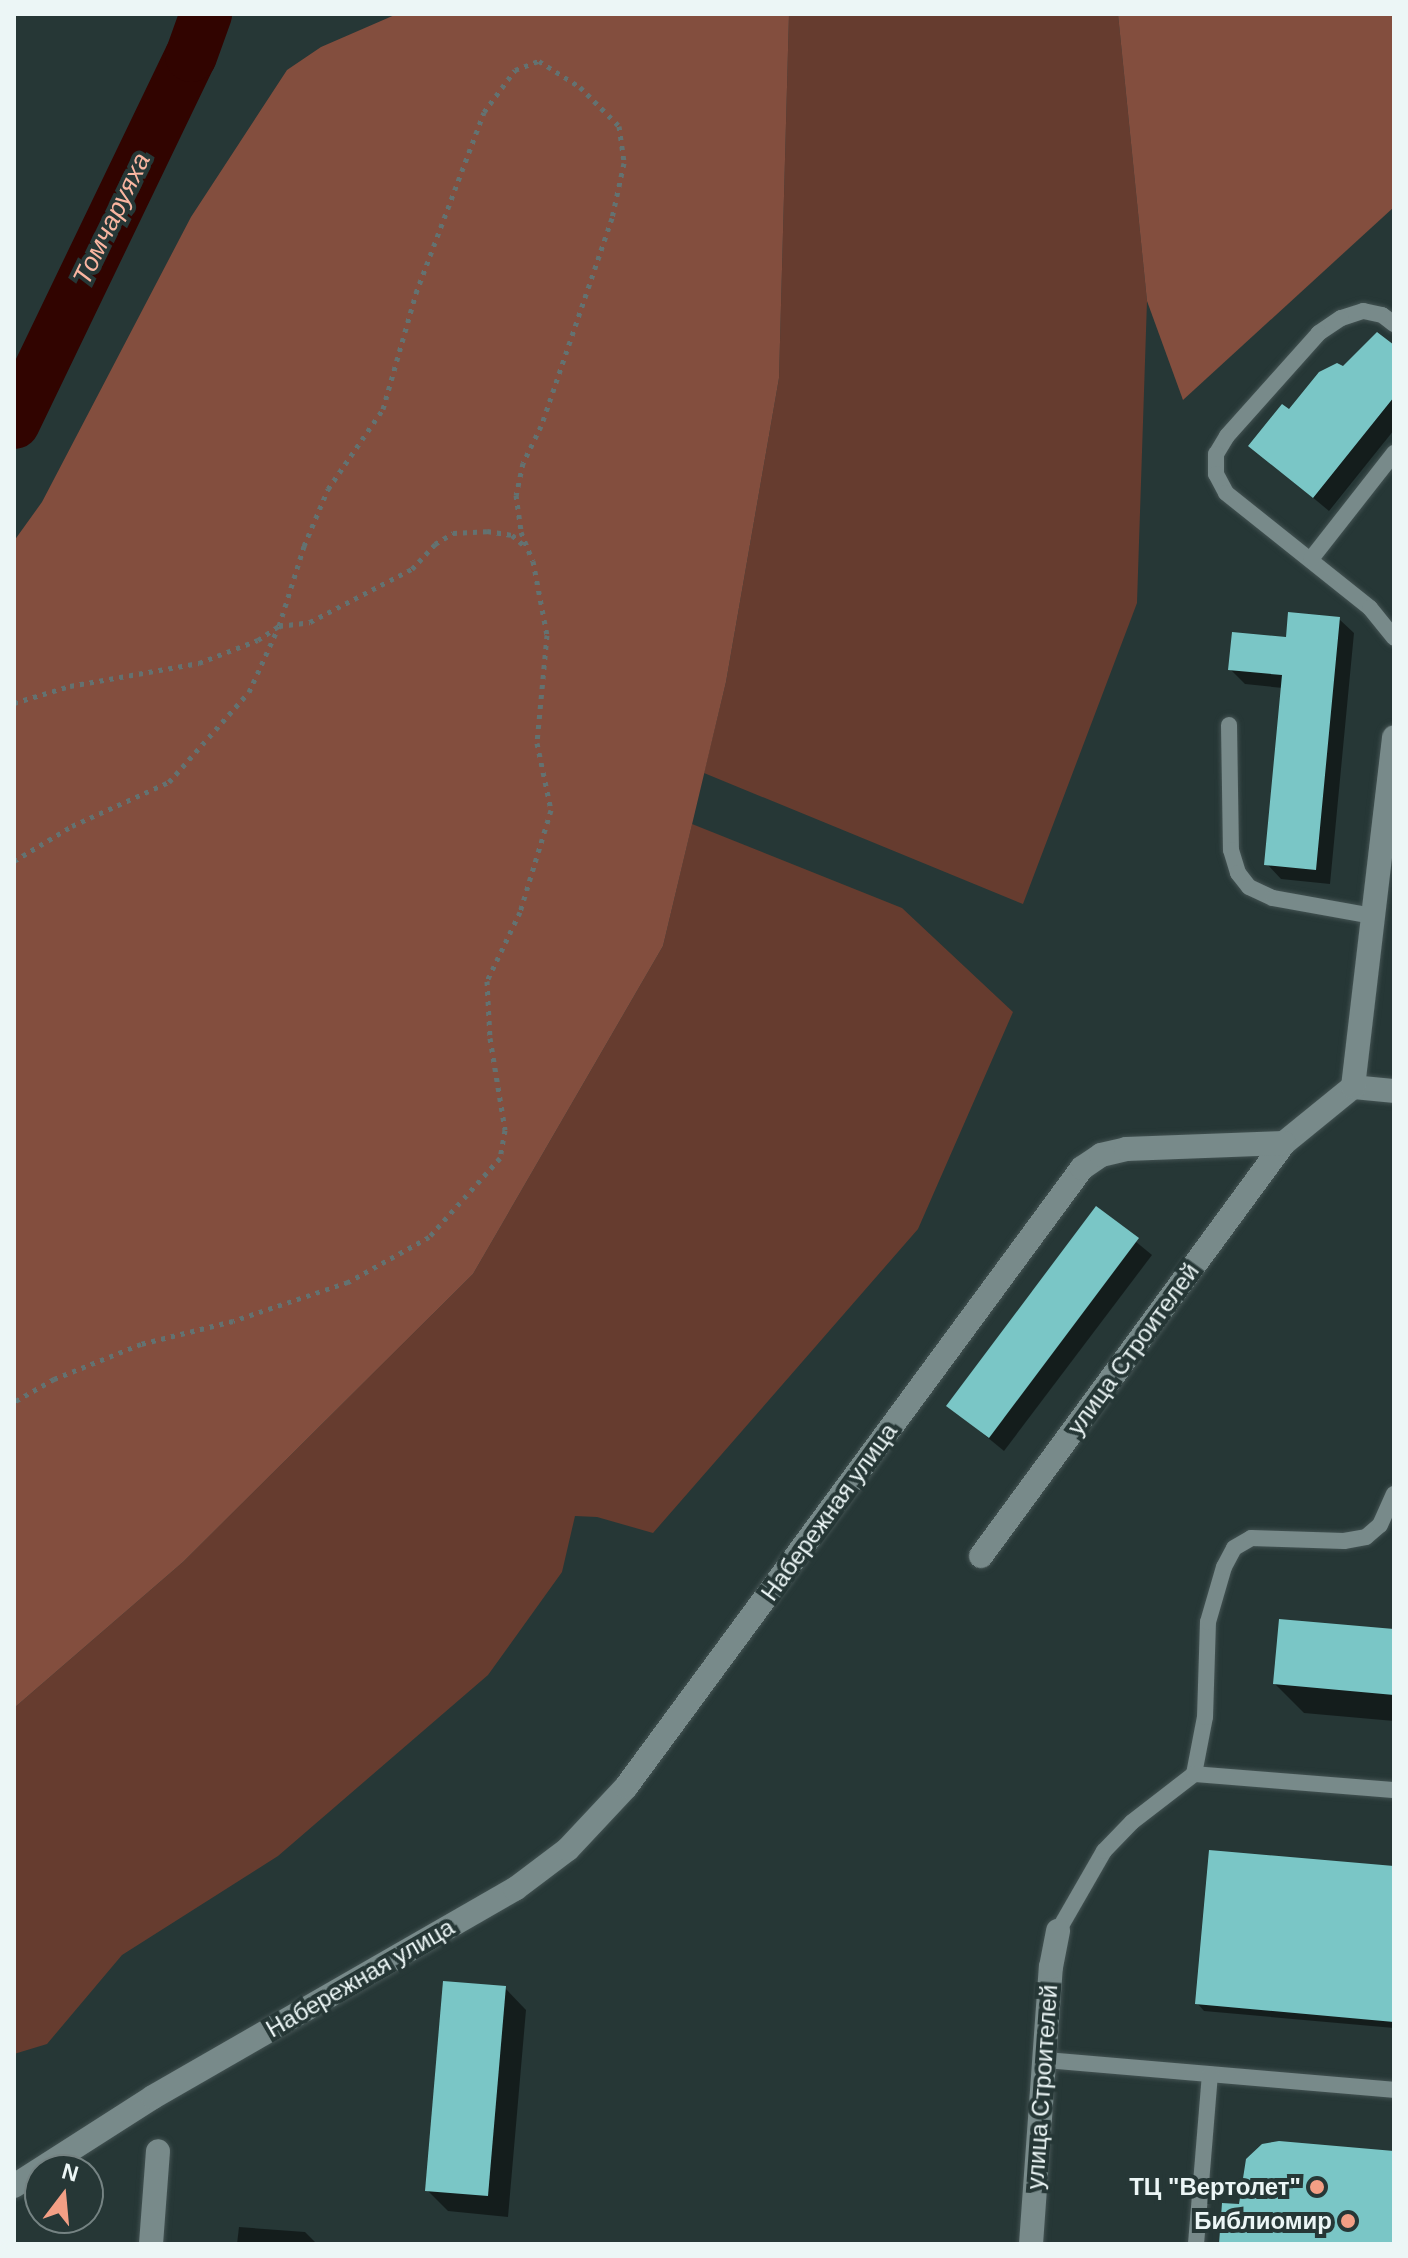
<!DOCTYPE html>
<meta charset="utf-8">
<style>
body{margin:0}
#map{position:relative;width:1408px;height:2258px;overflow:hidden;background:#263736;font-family:Arial,sans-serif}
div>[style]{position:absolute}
.green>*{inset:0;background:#663c2f}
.forest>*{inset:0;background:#834e3e}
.shadow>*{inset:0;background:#0007}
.river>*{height:52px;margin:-26px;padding:0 26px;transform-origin:26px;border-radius:26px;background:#310400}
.building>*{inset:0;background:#7ac6c6}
.path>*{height:5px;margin-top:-2.5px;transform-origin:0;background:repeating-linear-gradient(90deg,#637271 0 4px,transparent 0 10px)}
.roads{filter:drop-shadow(0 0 2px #435252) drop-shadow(0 0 2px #435252)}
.lane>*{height:16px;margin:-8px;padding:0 8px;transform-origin:8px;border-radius:8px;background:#788a8a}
.street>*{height:24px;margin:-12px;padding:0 12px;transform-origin:12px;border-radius:12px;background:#788a8a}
.dots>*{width:22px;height:22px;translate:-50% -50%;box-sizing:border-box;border:4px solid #263736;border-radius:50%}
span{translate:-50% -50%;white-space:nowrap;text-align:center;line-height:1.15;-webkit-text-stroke:8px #263736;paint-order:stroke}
.street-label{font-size:24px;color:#ecf6f6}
.poi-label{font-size:24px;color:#ecf6f6;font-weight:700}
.right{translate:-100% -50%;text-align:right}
.water-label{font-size:26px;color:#fab6a1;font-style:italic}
.frame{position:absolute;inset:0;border:16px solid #ecf6f6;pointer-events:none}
.north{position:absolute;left:24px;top:2154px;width:80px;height:80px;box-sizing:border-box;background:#263736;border:2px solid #758383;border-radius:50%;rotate:16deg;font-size:22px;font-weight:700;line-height:32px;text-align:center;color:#ecf6f6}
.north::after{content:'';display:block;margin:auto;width:28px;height:36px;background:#f39f85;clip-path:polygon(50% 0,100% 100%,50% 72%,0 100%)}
</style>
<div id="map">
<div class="green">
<div style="clip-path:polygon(789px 14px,1118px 14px,1147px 301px,1137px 603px,1023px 904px,704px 773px,726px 682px,779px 378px)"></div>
<div style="clip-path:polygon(692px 824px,902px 908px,1013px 1012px,918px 1229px,653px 1533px,597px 1517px,575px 1516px,562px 1572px,488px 1675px,278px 1856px,122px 1955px,47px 2044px,14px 2054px,14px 1708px,183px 1562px,473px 1274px,663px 946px)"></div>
</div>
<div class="forest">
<div style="clip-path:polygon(397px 14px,789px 14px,779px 378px,726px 682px,663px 946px,473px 1274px,183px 1562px,14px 1708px,14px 541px,42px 502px,191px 217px,287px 70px,321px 47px)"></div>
<div style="clip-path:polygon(1118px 14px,1394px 14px,1394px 207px,1183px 400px,1147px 301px)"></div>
</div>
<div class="shadow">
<div style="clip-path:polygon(1394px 347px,1394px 430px,1329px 511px,1251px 446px,1344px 368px)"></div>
<div style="clip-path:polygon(1339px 619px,1354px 633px,1330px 884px,1281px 879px,1267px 864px,1283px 688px,1245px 684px,1230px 669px,1288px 639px)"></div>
<div style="clip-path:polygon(1096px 1209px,1152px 1255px,1004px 1451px,948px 1405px)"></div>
<div style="clip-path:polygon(1394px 1631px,1394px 1721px,1304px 1713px,1275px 1684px)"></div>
<div style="clip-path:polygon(1394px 1868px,1394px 2028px,1204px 2011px,1197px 2003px)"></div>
<div style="clip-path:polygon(505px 1988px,526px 2010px,508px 2217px,448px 2211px,427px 2190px)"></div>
<div style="clip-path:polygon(239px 2227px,305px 2232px,317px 2244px,237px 2244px)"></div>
</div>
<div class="river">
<div style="left:14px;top:423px;width:407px;rotate:-64.3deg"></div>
<div style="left:191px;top:56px;width:45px;rotate:-70.3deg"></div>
</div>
<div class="building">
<div style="clip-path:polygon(1377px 332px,1394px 345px,1394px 397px,1313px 498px,1248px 446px,1282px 404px,1289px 409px,1319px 372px,1337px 363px,1343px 366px)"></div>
<div style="clip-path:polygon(1288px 612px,1340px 617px,1316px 870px,1264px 865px,1282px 675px,1228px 670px,1232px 632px,1286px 637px)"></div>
<div style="clip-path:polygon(1096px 1206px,1139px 1238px,989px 1438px,946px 1406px)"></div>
<div style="clip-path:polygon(1279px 1619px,1394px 1629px,1394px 1695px,1273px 1684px)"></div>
<div style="clip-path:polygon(1209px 1850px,1394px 1866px,1394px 2022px,1195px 2004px)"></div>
<div style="clip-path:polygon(443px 1981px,506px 1986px,488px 2196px,425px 2191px)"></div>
<div style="clip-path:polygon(1279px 2141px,1394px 2151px,1394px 2244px,1219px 2244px,1222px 2203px,1239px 2204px,1246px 2159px,1262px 2144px)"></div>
</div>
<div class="path">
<div style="left:14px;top:703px;width:59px;rotate:-16.9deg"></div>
<div style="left:70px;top:686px;width:131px;rotate:-10.1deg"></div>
<div style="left:199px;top:663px;width:63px;rotate:-21.3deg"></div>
<div style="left:258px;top:640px;width:25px;rotate:-34deg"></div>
<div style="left:279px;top:626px;width:31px;rotate:-7deg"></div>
<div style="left:310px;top:622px;width:115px;rotate:-27.5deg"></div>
<div style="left:412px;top:569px;width:34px;rotate:-47deg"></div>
<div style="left:435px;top:544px;width:21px;rotate:-31deg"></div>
<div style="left:453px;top:533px;width:34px;rotate:-3deg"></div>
<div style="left:487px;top:531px;width:25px;rotate:9deg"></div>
<div style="left:512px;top:535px;width:18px;rotate:41deg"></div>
<div style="left:14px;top:861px;width:68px;rotate:-31.1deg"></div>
<div style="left:72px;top:826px;width:107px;rotate:-24.4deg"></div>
<div style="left:169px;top:782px;width:120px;rotate:-48.4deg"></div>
<div style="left:249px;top:692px;width:72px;rotate:-65.6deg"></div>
<div style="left:279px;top:626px;width:84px;rotate:-72.6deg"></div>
<div style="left:304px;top:546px;width:62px;rotate:-67.2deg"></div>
<div style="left:328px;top:489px;width:97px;rotate:-55.5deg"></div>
<div style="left:383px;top:409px;width:121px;rotate:-74.1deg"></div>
<div style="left:416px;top:293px;width:193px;rotate:-69.4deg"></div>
<div style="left:484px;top:112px;width:52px;rotate:-53.6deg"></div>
<div style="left:515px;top:70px;width:26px;rotate:-21deg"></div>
<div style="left:539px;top:61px;width:49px;rotate:32.4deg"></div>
<div style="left:580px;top:87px;width:55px;rotate:45deg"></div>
<div style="left:619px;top:126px;width:37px;rotate:82deg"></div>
<div style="left:624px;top:163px;width:56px;rotate:102.3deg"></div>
<div style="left:612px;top:218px;width:220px;rotate:108.8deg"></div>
<div style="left:541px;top:426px;width:41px;rotate:115.9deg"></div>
<div style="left:523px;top:463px;width:33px;rotate:102deg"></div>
<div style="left:516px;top:495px;width:37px;rotate:82deg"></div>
<div style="left:521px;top:532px;width:31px;rotate:68deg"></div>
<div style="left:533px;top:561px;width:75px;rotate:79.3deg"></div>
<div style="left:547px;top:635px;width:108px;rotate:95.3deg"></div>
<div style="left:537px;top:743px;width:68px;rotate:78.2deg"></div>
<div style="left:551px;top:810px;width:107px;rotate:106.9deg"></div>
<div style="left:520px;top:912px;width:76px;rotate:115.6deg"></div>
<div style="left:487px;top:981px;width:57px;rotate:87deg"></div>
<div style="left:490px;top:1038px;width:93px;rotate:80.7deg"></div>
<div style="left:505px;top:1130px;width:28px;rotate:100deg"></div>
<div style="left:500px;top:1158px;width:106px;rotate:131.9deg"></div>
<div style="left:429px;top:1237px;width:93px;rotate:150.9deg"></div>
<div style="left:348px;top:1282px;width:121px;rotate:161.3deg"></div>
<div style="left:233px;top:1321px;width:95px;rotate:166deg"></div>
<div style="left:141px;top:1344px;width:94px;rotate:158.1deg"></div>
<div style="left:54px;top:1379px;width:46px;rotate:150.1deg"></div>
</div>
<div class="roads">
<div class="lane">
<div style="left:1394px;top:324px;width:15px;rotate:-143deg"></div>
<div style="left:1382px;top:315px;width:19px;rotate:-168deg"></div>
<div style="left:1363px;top:311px;width:23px;rotate:162deg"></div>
<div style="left:1341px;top:318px;width:27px;rotate:146deg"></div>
<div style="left:1319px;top:333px;width:138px;rotate:131.8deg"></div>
<div style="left:1227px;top:436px;width:21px;rotate:121deg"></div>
<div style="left:1216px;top:454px;width:20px;rotate:90deg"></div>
<div style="left:1216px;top:474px;width:21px;rotate:62deg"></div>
<div style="left:1226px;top:493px;width:184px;rotate:38.6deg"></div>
<div style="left:1370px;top:608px;width:38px;rotate:51deg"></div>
<div style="left:1311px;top:559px;width:135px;rotate:-51.9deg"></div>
<div style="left:1229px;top:725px;width:125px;rotate:89.1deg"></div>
<div style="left:1231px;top:850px;width:24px;rotate:73deg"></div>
<div style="left:1238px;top:873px;width:18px;rotate:52deg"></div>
<div style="left:1249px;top:887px;width:26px;rotate:25deg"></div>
<div style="left:1273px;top:898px;width:101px;rotate:10.3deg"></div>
<div style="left:1194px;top:1774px;width:58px;rotate:-79.1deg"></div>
<div style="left:1205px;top:1717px;width:95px;rotate:-88.2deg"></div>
<div style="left:1208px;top:1622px;width:57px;rotate:-73.8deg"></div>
<div style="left:1224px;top:1567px;width:21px;rotate:-62deg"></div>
<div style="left:1234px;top:1548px;width:20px;rotate:-30deg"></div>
<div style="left:1251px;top:1538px;width:93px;rotate:1.8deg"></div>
<div style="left:1344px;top:1541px;width:22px;rotate:-10deg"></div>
<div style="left:1366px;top:1537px;width:18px;rotate:-41deg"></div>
<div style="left:1380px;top:1525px;width:34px;rotate:-66deg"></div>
<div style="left:1058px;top:1931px;width:92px;rotate:-60.1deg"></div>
<div style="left:1104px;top:1851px;width:40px;rotate:-46deg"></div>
<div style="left:1132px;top:1822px;width:78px;rotate:-37.7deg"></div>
<div style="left:1194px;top:1774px;width:201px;rotate:4.6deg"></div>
<div style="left:1045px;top:2060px;width:350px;rotate:4.9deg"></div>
<div style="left:1196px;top:2244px;width:170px;rotate:-85.3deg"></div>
</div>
<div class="street">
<div style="left:1353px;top:1087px;width:41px;rotate:5.6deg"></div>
<div style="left:981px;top:1556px;width:512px;rotate:-53.73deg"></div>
<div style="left:1284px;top:1143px;width:89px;rotate:-39.1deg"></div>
<div style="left:1353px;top:1087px;width:352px;rotate:-83.3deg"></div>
<div style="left:14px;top:2186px;width:165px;rotate:-32.6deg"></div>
<div style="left:153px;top:2097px;width:418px;rotate:-29.9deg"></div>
<div style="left:515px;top:1889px;width:66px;rotate:-37deg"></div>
<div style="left:568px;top:1849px;width:85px;rotate:-46.9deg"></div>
<div style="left:626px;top:1787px;width:769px;rotate:-53.62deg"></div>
<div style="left:1082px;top:1168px;width:23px;rotate:-34deg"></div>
<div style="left:1101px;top:1155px;width:26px;rotate:-13deg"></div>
<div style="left:1126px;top:1149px;width:158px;rotate:-2.2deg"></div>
<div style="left:151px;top:2244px;width:93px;rotate:-85.7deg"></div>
<div style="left:1031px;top:2244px;width:278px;rotate:-85.9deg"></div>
<div style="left:1051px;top:1967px;width:37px;rotate:-79deg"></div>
</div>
</div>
<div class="dots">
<div style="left:1317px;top:2187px;background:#f39f85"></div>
<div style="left:1348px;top:2221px;background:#f39f85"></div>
</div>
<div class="street-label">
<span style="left:1133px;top:1349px;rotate:-54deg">улица Строителей</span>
<span style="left:829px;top:1512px;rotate:-54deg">Набережная улица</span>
<span style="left:360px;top:1978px;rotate:-30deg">Набережная улица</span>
<span style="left:1042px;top:2087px;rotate:-86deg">улица Строителей</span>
</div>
<div class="poi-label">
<span class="right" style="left:1301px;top:2187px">ТЦ "Вертолет"</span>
<span class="right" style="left:1332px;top:2221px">Библиомир</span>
</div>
<div class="water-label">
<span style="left:112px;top:219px;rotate:-64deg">Томчаруяха</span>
</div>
<div class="frame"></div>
<div class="north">N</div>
</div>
